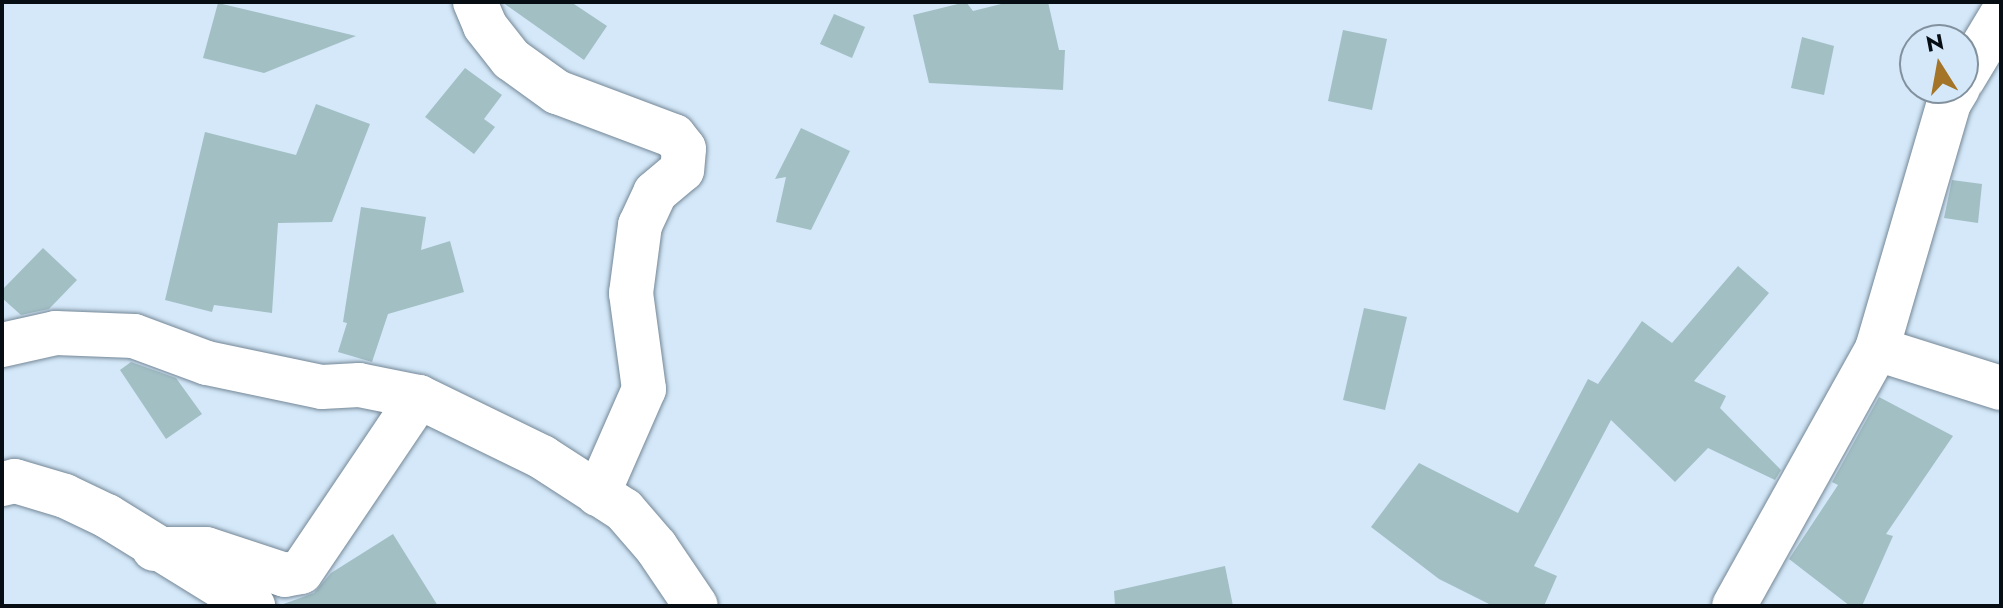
<!DOCTYPE html>
<style>
body{margin:0}
#map{position:relative;width:2003px;height:608px;overflow:hidden;background:#d4e8f9;font-family:Jost,sans-serif}
div>[style]{position:absolute}
.building>*{inset:0;background:#a2bfc4}
.roads{filter:drop-shadow(0 0 2px #748796) drop-shadow(0 0 2px #748796)}
.minor>*{height:44px;margin:-22px;padding:0 22px;transform-origin:22px;border-radius:22px;background:#fff}
span{translate:-50% -50%;white-space:nowrap;text-align:center;line-height:1.15;-webkit-text-stroke:7px #d4e8f9;paint-order:stroke}
.frame{position:absolute;inset:0;border:4px solid #070e13;pointer-events:none}
.north{position:absolute;left:1899px;top:24px;width:80px;height:80px;box-sizing:border-box;background:#d4e8f9;border:2px solid #82919d;border-radius:50%;rotate:349deg;font-size:22px;font-weight:700;line-height:32px;text-align:center;color:#070e13}
.north::after{content:'';display:block;margin:auto;width:28px;height:36px;background:#a47528;clip-path:polygon(50% 0,100% 100%,50% 72%,0 100%)}
</style>
<div id="map">
<div class="building">
<div style="clip-path:polygon(502px 2px,571px 2px,607px 26px,584px 60px)"></div>
<div style="clip-path:polygon(966px 2px,973px 11px,1009px 2px,1048px 2px,1059px 50px,1065px 50px,1063px 90px,929px 83px,913px 15px)"></div>
<div style="clip-path:polygon(218px 3px,356px 36px,264px 73px,203px 58px)"></div>
<div style="clip-path:polygon(834px 14px,865px 27px,852px 58px,820px 44px)"></div>
<div style="clip-path:polygon(1343px 30px,1387px 39px,1372px 110px,1328px 101px)"></div>
<div style="clip-path:polygon(1802px 37px,1834px 46px,1824px 95px,1791px 88px)"></div>
<div style="clip-path:polygon(465px 68px,502px 95px,484px 119px,495px 127px,474px 154px,425px 117px)"></div>
<div style="clip-path:polygon(316px 104px,370px 124px,332px 222px,278px 223px,272px 313px,214px 305px,212px 312px,165px 300px,205px 132px,296px 155px)"></div>
<div style="clip-path:polygon(801px 128px,850px 151px,811px 230px,776px 222px,786px 177px,775px 179px)"></div>
<div style="clip-path:polygon(1952px 180px,1982px 184px,1978px 223px,1944px 218px)"></div>
<div style="clip-path:polygon(361px 207px,426px 217px,421px 250px,450px 241px,464px 292px,388px 314px,372px 362px,338px 352px,347px 323px,343px 322px)"></div>
<div style="clip-path:polygon(43px 248px,77px 280px,49px 309px,21px 315px,2px 298px,2px 290px)"></div>
<div style="clip-path:polygon(1738px 266px,1769px 293px,1694px 381px,1726px 396px,1720px 408px,1781px 470px,1775px 480px,1708px 448px,1675px 482px,1611px 420px,1534px 566px,1557px 576px,1544px 606px,1493px 606px,1439px 579px,1371px 527px,1419px 463px,1518px 513px,1588px 379px,1598px 384px,1642px 321px,1672px 343px)"></div>
<div style="clip-path:polygon(1364px 308px,1407px 317px,1385px 410px,1343px 400px)"></div>
<div style="clip-path:polygon(131px 362px,176px 378px,202px 414px,166px 439px,120px 370px)"></div>
<div style="clip-path:polygon(1879px 397px,1953px 436px,1886px 534px,1893px 536px,1862px 606px,1850px 606px,1789px 559px,1838px 485px,1832px 482px)"></div>
<div style="clip-path:polygon(393px 534px,438px 606px,278px 606px,314px 593px,331px 573px)"></div>
<div style="clip-path:polygon(1225px 566px,1233px 606px,1115px 606px,1114px 591px)"></div>
</div>
<div class="roads">
<div class="minor">
<div style="left:475px;top:2px;width:26px;rotate:67deg"></div>
<div style="left:485px;top:26px;width:42px;rotate:51.8deg"></div>
<div style="left:511px;top:59px;width:57px;rotate:35.7deg"></div>
<div style="left:557px;top:92px;width:125px;rotate:20.6deg"></div>
<div style="left:674px;top:136px;width:16px;rotate:52deg"></div>
<div style="left:684px;top:149px;width:21px;rotate:95deg"></div>
<div style="left:682px;top:170px;width:35px;rotate:140deg"></div>
<div style="left:655px;top:193px;width:35px;rotate:115deg"></div>
<div style="left:640px;top:225px;width:69px;rotate:97.5deg"></div>
<div style="left:631px;top:293px;width:97px;rotate:82.3deg"></div>
<div style="left:644px;top:389px;width:115px;rotate:113.7deg"></div>
<div style="left:1963px;top:79px;width:74px;rotate:-58.9deg"></div>
<div style="left:2px;top:345px;width:55px;rotate:-12.5deg"></div>
<div style="left:56px;top:333px;width:78px;rotate:2.2deg"></div>
<div style="left:134px;top:336px;width:78px;rotate:20.3deg"></div>
<div style="left:207px;top:363px;width:117px;rotate:11.8deg"></div>
<div style="left:322px;top:387px;width:37px;rotate:-3deg"></div>
<div style="left:359px;top:385px;width:61px;rotate:11.3deg"></div>
<div style="left:419px;top:397px;width:137px;rotate:26deg"></div>
<div style="left:542px;top:457px;width:98px;rotate:32.9deg"></div>
<div style="left:624px;top:510px;width:49px;rotate:49.1deg"></div>
<div style="left:656px;top:547px;width:71px;rotate:55.9deg"></div>
<div style="left:1877px;top:349px;width:130px;rotate:17.5deg"></div>
<div style="left:2px;top:484px;width:13px;rotate:-13deg"></div>
<div style="left:15px;top:481px;width:52px;rotate:16.7deg"></div>
<div style="left:65px;top:496px;width:47px;rotate:25.5deg"></div>
<div style="left:107px;top:516px;width:172px;rotate:31.7deg"></div>
<div style="left:154px;top:549px;width:52px"></div>
<div style="left:206px;top:549px;width:83px;rotate:18.2deg"></div>
<div style="left:285px;top:575px;width:16px;rotate:-11deg"></div>
<div style="left:301px;top:572px;width:211px;rotate:-56deg"></div>
<div style="left:1734px;top:606px;width:294px;rotate:-60.9deg"></div>
<div style="left:1877px;top:349px;width:256px;rotate:-73.7deg"></div>
<div style="left:1949px;top:103px;width:17px;rotate:-59deg"></div>
</div>
</div>
<div class="frame"></div>
<div class="north">N</div>
</div>
